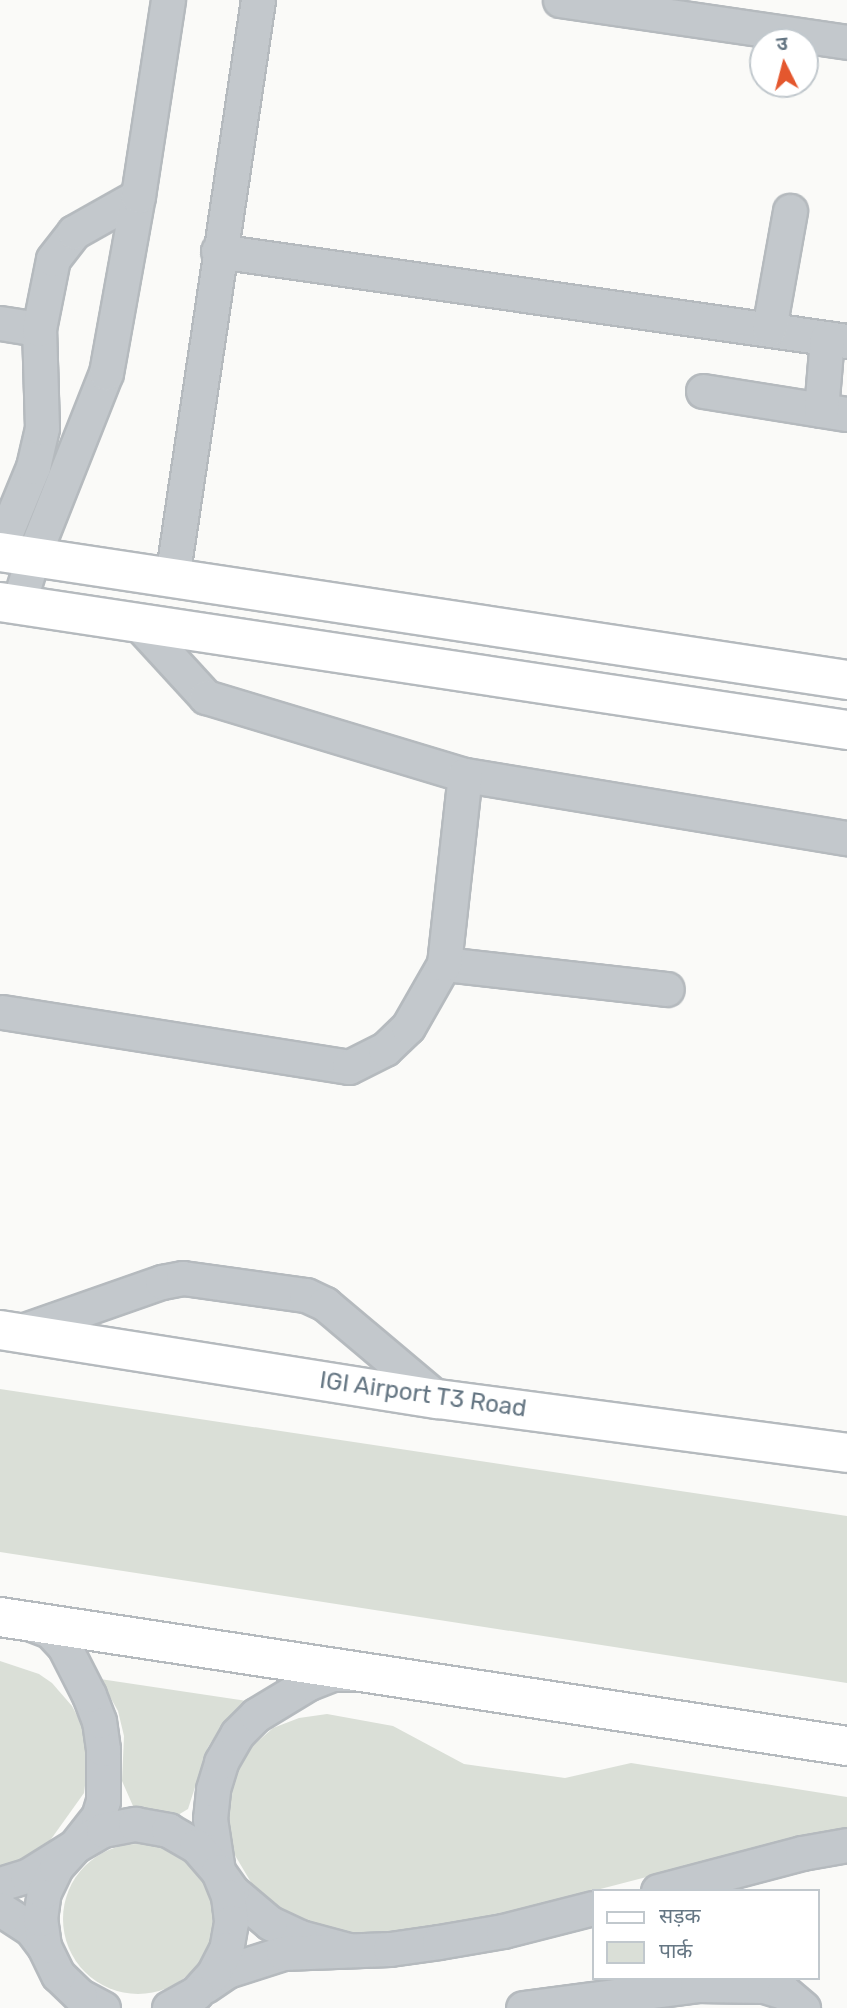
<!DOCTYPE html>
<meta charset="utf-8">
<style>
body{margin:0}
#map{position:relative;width:847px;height:2008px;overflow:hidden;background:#fafaf8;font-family:Rubik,"Noto Sans Devanagari",sans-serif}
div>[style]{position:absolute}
.green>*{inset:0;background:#dadfd7}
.round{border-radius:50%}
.roads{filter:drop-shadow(2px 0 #b5babe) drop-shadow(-2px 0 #b5babe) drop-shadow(0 2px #b5babe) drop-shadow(0 -2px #b5babe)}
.minor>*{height:33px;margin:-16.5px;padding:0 16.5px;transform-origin:16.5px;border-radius:16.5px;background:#c3c8cc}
.major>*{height:38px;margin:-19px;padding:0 19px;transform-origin:19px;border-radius:19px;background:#fff}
span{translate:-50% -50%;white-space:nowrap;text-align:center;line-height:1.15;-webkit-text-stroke:7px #fff;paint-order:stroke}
.street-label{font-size:24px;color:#657683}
.legend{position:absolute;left:592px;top:1889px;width:228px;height:91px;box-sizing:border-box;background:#fff;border:2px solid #c1c8cd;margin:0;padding:9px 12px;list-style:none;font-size:21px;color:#657683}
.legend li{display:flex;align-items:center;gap:14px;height:35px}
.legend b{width:35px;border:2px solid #c1c8cd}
.north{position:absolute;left:749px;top:28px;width:70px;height:70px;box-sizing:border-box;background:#fff;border:2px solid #c1c8cd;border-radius:50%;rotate:354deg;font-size:19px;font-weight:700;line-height:28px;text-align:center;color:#657683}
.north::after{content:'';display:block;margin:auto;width:24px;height:32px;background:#e4572e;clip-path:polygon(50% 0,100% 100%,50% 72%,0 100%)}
</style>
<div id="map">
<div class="green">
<div style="clip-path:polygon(0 1389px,847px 1516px,847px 1683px,0 1552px)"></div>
<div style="clip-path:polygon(0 1661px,39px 1674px,52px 1683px,72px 1706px,85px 1731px,88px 1763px,84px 1793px,49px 1842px,18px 1864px,0 1869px)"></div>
<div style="clip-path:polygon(100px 1679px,247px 1701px,224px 1722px,208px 1747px,188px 1809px,178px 1815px,161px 1815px,133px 1806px,122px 1781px,124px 1736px,118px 1711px)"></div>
<div style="clip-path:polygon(327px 1714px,393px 1726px,464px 1764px,565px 1778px,631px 1763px,847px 1797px,847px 1830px,801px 1837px,466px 1924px,365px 1936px,330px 1931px,298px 1922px,270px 1905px,252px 1884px,233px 1852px,227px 1810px,234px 1780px,249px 1749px,273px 1728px,299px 1718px)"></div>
<div class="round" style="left:63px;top:1844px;width:150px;height:150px"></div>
</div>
<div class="roads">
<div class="minor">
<div style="left:560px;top:0;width:290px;rotate:8.3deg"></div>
<div style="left:218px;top:251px;width:635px;rotate:8.14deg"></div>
<div style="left:0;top:323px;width:39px;rotate:9deg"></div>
<div style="left:769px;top:329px;width:120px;rotate:-79.9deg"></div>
<div style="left:703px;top:391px;width:146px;rotate:9.1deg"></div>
<div style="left:821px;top:410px;width:72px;rotate:-85.2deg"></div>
<div style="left:0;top:547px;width:87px;rotate:-67.6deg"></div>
<div style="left:33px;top:467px;width:40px;rotate:-77deg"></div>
<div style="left:42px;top:428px;width:99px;rotate:-91.7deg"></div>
<div style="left:39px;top:329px;width:71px;rotate:-78.7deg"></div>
<div style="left:53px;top:259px;width:34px;rotate:-52deg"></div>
<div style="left:74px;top:232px;width:73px;rotate:-29.4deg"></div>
<div style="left:172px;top:578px;width:584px;rotate:-81.54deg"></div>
<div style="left:18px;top:605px;width:50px;rotate:-72.6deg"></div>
<div style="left:33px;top:557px;width:198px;rotate:-68.4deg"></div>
<div style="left:106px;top:373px;width:180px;rotate:-79.8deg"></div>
<div style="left:138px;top:196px;width:198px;rotate:-81.3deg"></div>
<div style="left:139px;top:624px;width:99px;rotate:47.5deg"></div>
<div style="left:206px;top:697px;width:270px;rotate:16.8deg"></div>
<div style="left:465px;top:775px;width:387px;rotate:9.4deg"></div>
<div style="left:444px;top:964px;width:224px;rotate:6.4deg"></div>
<div style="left:2px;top:1012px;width:351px;rotate:9deg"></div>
<div style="left:349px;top:1067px;width:40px;rotate:-26.6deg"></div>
<div style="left:385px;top:1049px;width:32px;rotate:-44deg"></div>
<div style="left:408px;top:1027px;width:73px;rotate:-60.3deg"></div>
<div style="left:444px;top:964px;width:190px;rotate:-83.7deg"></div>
<div style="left:16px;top:1333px;width:155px;rotate:-19.3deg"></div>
<div style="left:162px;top:1282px;width:21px;rotate:-11deg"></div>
<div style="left:183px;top:1278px;width:124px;rotate:7.9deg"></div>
<div style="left:306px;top:1295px;width:21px;rotate:25deg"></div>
<div style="left:325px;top:1304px;width:148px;rotate:40.1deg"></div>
<div style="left:0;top:1884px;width:28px;rotate:-17deg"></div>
<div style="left:27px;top:1876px;width:57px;rotate:-32deg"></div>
<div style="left:75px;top:1846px;width:37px;rotate:-52deg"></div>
<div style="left:98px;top:1817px;width:17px;rotate:-73deg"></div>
<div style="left:103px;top:1801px;width:52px;rotate:-90deg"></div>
<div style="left:103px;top:1749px;width:28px;rotate:-98deg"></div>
<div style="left:99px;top:1721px;width:28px;rotate:-111deg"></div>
<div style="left:89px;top:1695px;width:55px;rotate:-117deg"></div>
<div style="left:64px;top:1646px;width:21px;rotate:-133deg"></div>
<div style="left:50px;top:1631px;width:25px;rotate:-159deg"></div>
<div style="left:658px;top:1891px;width:149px;rotate:-14.8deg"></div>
<div style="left:802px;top:1853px;width:46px;rotate:-10.1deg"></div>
<div style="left:0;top:1909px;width:37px;rotate:33deg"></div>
<div style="left:31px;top:1929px;width:21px;rotate:53deg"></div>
<div style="left:348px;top:1950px;width:50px;rotate:-164.8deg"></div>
<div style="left:300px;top:1937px;width:33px;rotate:-155deg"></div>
<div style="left:270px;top:1923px;width:50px;rotate:-139.9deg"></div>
<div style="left:232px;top:1891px;width:24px;rotate:-125deg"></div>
<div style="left:218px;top:1871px;width:53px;rotate:-98.7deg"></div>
<div style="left:210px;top:1819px;width:30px;rotate:-84deg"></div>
<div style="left:213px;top:1789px;width:28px;rotate:-73deg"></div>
<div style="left:221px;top:1762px;width:32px;rotate:-60deg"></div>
<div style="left:237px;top:1734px;width:27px;rotate:-45deg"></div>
<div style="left:256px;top:1715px;width:62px;rotate:-31.1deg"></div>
<div style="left:309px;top:1683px;width:26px;rotate:-21deg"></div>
<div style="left:333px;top:1674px;width:17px"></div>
<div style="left:205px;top:1986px;width:27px;rotate:-34deg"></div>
<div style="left:227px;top:1971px;width:59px;rotate:-17.8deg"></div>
<div style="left:283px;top:1953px;width:107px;rotate:-2.1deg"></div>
<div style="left:390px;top:1949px;width:49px;rotate:-8.1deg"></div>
<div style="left:439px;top:1942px;width:65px;rotate:-9.8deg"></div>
<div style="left:503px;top:1931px;width:93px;rotate:-14.3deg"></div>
<div style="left:103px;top:2008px;width:26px;rotate:-152deg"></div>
<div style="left:80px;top:1996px;width:30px;rotate:-136deg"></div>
<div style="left:58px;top:1975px;width:32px;rotate:-116deg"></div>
<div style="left:44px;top:1946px;width:27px;rotate:-98deg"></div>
<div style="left:40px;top:1919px;width:27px;rotate:-82deg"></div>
<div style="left:44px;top:1892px;width:28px;rotate:-64deg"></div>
<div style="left:56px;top:1867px;width:28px;rotate:-48deg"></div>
<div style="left:75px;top:1846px;width:32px;rotate:-30deg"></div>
<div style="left:103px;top:1830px;width:33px;rotate:-11deg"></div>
<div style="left:135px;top:1824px;width:34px;rotate:10deg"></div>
<div style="left:168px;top:1830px;width:32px;rotate:30deg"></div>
<div style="left:196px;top:1846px;width:33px;rotate:49deg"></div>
<div style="left:218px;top:1871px;width:27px;rotate:68deg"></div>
<div style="left:228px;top:1896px;width:26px;rotate:83deg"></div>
<div style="left:231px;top:1922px;width:27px;rotate:100deg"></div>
<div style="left:226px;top:1949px;width:27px;rotate:117deg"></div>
<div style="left:214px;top:1973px;width:27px;rotate:132deg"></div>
<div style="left:196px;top:1993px;width:31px;rotate:151deg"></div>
<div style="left:523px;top:2008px;width:176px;rotate:-7.5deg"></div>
<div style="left:697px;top:1985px;width:67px;rotate:0.9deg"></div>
<div style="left:764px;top:1986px;width:21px;rotate:17deg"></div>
<div style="left:784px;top:1992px;width:25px;rotate:40deg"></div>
</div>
<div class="major">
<div style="left:0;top:552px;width:857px;rotate:8.59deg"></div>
<div style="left:0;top:602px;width:857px;rotate:8.59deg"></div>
<div style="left:0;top:1330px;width:443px;rotate:9deg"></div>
<div style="left:438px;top:1399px;width:413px;rotate:7.5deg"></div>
<div style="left:0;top:1617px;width:857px;rotate:8.66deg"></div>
</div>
</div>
<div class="street-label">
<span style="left:423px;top:1395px;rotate:8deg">IGI Airport T3 Road</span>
</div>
<ul class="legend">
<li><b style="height:9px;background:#fff"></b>सड़क</li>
<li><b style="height:19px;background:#dadfd7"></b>पार्क</li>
</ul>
<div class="north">उ</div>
</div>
